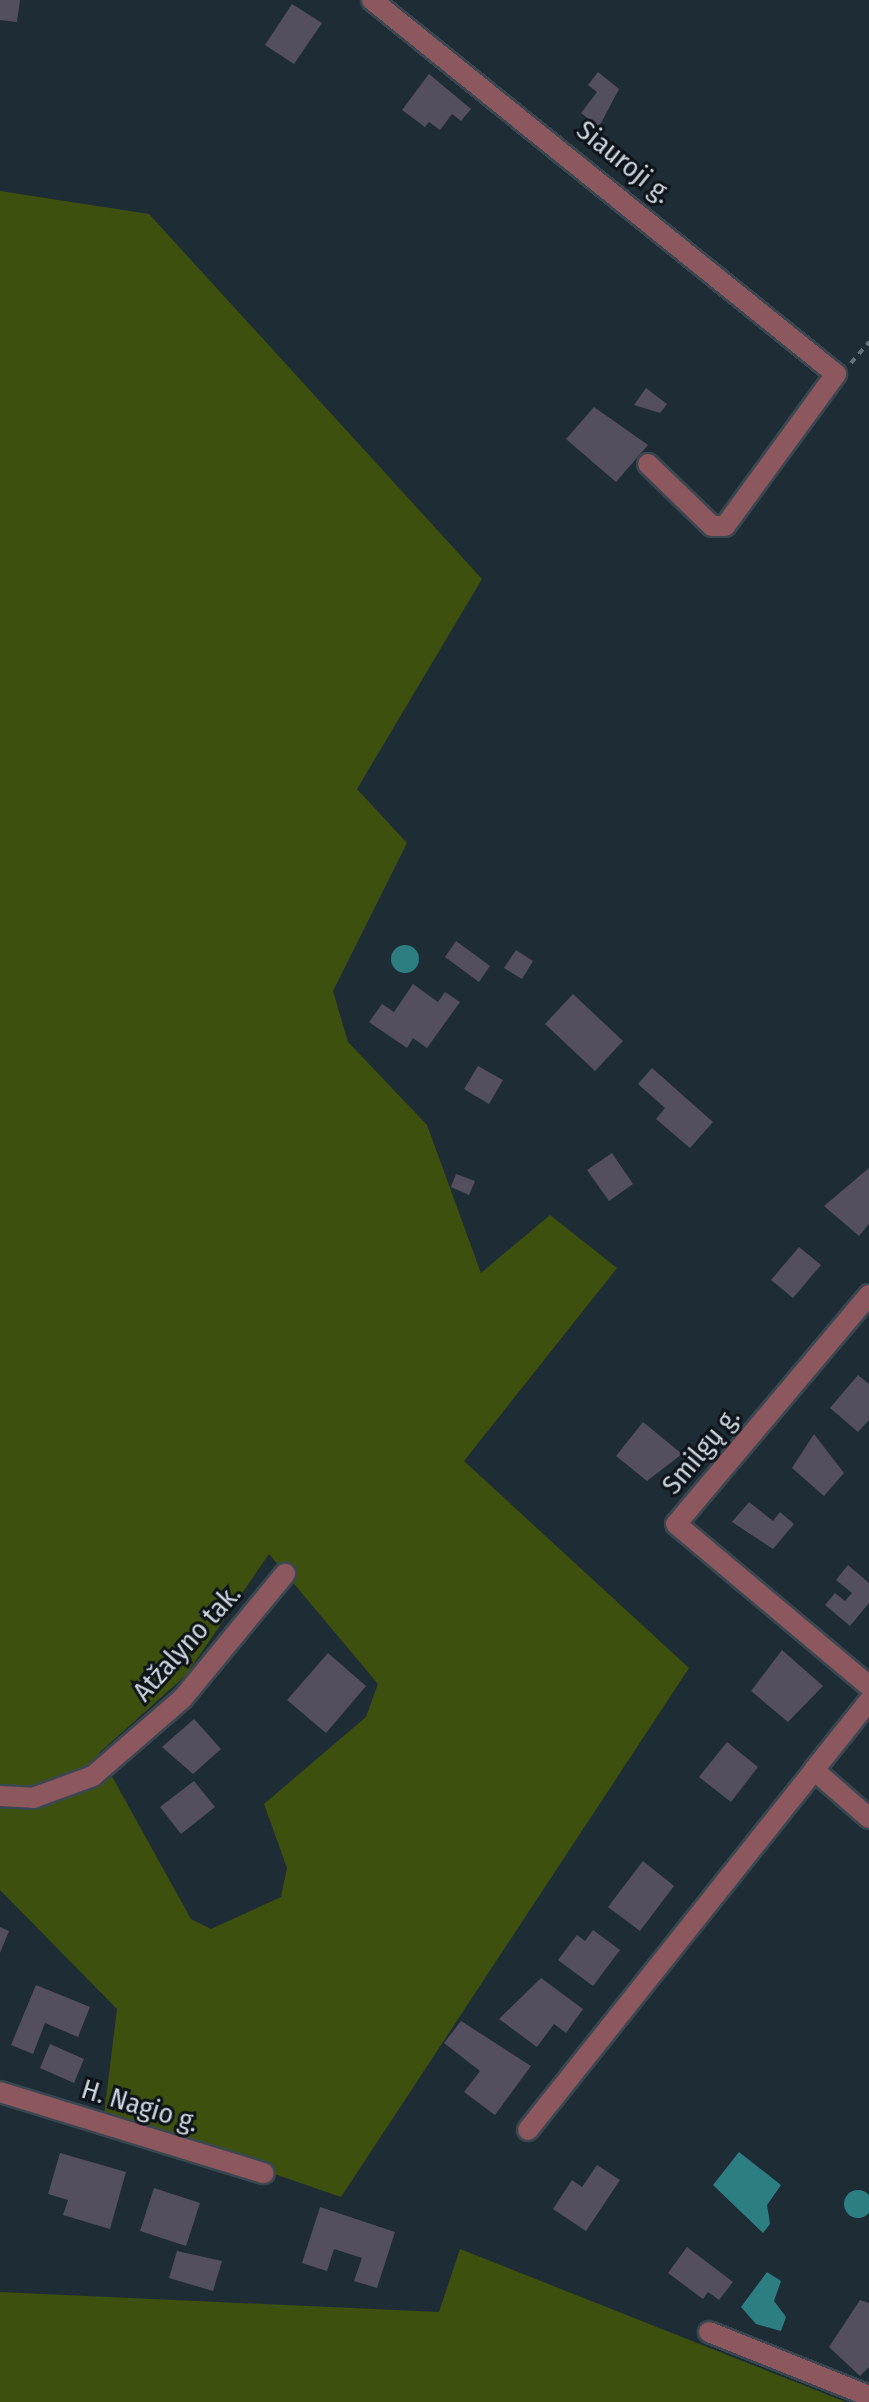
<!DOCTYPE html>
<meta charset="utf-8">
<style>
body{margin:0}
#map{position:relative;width:869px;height:2402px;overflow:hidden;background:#1e2c36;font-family:"Fira Sans Condensed",sans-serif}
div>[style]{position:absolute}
.green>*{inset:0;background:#3d500d}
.water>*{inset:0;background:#2c7e81}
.round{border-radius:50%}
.building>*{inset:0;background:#534f5f}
.path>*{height:4px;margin-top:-2px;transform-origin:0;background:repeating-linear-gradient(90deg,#66727b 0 6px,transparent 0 12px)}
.roads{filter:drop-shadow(2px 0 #3a4751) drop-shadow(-2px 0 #3a4751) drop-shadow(0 2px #3a4751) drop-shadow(0 -2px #3a4751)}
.minor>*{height:20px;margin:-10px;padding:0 10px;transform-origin:10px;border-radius:10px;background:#8c575d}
span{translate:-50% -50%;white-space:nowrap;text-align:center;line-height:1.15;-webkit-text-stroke:6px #0d1318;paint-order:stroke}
.street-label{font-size:28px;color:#ccd5dc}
</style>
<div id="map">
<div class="green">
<div style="clip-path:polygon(evenodd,0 191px,149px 214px,482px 579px,357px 789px,407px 843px,333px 991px,348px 1042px,427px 1125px,481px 1273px,550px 1215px,617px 1268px,464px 1461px,689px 1668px,341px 2197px,104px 2115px,117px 2009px,0 1890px,0 191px,269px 1554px,378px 1684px,366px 1717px,264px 1804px,287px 1868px,281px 1897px,211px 1929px,191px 1919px,99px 1753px,186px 1675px,269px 1554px)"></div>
<div style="clip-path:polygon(460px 2249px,846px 2402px,0 2402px,0 2292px,439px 2312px)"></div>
</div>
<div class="water">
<div class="round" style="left:391px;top:945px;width:28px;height:28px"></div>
<div style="clip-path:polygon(739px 2152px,781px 2185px,767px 2205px,770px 2224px,763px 2233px,713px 2185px)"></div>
<div class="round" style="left:844px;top:2190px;width:28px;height:28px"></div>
<div style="clip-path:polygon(767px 2272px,781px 2281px,774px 2301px,786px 2317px,781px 2331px,756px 2324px,741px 2307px)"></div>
</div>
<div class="building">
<div style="clip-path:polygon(0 0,20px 0,17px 22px,0 20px)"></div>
<div style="clip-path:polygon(292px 4px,322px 23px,294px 64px,265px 45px)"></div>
<div style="clip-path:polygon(598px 72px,619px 89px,599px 127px,581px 113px,597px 92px,588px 85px)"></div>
<div style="clip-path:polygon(429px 74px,471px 109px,461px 121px,452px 114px,440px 130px,429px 122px,425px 127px,402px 110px)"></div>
<div style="clip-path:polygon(646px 388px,667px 404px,660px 413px,634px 405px)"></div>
<div style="clip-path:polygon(594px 407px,648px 445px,616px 482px,566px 439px)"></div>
<div style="clip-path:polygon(456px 941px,490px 966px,479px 982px,445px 957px)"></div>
<div style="clip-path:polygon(516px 950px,533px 961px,522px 979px,504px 968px)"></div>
<div style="clip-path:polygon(413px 984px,438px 1002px,445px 992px,460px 1002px,427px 1048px,413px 1038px,407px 1048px,369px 1022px,382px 1004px,394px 1012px)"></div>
<div style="clip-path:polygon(573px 994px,623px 1041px,595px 1071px,545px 1024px)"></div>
<div style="clip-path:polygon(478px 1066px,503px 1080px,489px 1104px,464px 1089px)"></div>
<div style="clip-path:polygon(652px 1068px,713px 1122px,690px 1148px,656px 1119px,665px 1108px,638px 1084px)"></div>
<div style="clip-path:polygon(612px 1153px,633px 1184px,609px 1201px,587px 1170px)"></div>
<div style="clip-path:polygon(869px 1168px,869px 1224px,859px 1236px,824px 1206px)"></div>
<div style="clip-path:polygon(456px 1174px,475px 1181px,469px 1195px,451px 1187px)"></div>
<div style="clip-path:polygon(799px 1247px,821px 1265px,793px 1298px,771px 1280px)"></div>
<div style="clip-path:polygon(858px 1375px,869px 1384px,869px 1420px,858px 1432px,830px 1408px)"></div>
<div style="clip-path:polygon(643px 1422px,682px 1454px,647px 1481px,616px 1456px)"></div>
<div style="clip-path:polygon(814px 1434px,844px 1473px,824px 1496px,792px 1468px)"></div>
<div style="clip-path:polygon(749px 1502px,773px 1521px,780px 1512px,794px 1524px,773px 1549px,732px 1522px)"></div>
<div style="clip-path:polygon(848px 1565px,869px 1583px,869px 1603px,850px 1626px,825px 1605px,835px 1593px,845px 1601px,852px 1593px,836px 1580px)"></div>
<div style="clip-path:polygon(782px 1650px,823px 1686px,788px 1722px,751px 1691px)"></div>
<div style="clip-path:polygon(328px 1653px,366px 1686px,326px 1733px,287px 1700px)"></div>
<div style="clip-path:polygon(194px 1719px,221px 1749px,193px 1774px,162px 1747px)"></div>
<div style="clip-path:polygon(727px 1742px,758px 1767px,731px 1802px,699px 1777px)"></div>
<div style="clip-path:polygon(194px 1781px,215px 1807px,181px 1834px,160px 1807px)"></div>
<div style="clip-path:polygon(643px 1861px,674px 1886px,640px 1931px,608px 1907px)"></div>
<div style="clip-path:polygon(0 1927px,9px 1931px,0 1953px)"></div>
<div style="clip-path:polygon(593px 1930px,620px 1950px,593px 1986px,558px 1960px,577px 1935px,585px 1941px)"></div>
<div style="clip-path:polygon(541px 1978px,583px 2009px,566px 2033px,554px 2024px,537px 2047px,499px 2019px)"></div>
<div style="clip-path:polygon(36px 1985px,90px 2007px,78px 2037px,45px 2023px,33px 2054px,11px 2045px)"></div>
<div style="clip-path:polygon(461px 2021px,531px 2066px,495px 2115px,464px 2092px,480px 2071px,444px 2043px)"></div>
<div style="clip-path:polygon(50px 2044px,84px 2059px,74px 2083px,40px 2068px)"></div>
<div style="clip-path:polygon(60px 2153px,126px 2172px,110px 2229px,63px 2215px,68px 2200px,48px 2194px)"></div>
<div style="clip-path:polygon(597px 2165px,620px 2180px,586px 2231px,553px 2209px,572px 2180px,582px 2187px)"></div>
<div style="clip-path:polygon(154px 2188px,200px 2203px,186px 2246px,140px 2231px)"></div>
<div style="clip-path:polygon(320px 2207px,395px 2232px,377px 2288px,354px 2281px,362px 2258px,334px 2249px,327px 2271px,302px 2263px)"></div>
<div style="clip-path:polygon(687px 2247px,733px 2282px,719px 2300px,708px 2292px,703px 2299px,668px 2273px)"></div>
<div style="clip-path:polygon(177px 2251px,222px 2261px,213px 2291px,169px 2278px)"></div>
<div style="clip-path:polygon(860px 2300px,869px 2303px,869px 2367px,860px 2376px,829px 2347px)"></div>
</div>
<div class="path">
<div style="left:851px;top:363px;width:28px;rotate:-49deg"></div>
</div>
<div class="roads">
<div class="minor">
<div style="left:372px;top:0;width:596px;rotate:38.87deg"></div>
<div style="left:836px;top:374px;width:188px;rotate:126.1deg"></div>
<div style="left:725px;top:526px;width:13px;rotate:180deg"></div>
<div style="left:712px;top:526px;width:89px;rotate:-135.9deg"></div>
<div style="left:869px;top:1295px;width:299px;rotate:130.1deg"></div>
<div style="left:676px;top:1524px;width:252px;rotate:40deg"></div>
<div style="left:869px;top:1701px;width:88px;rotate:128.6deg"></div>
<div style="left:814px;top:1770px;width:73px;rotate:41.1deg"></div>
<div style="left:0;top:1796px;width:33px;rotate:3deg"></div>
<div style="left:33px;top:1798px;width:64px;rotate:-20.1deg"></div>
<div style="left:93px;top:1776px;width:119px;rotate:-40.9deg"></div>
<div style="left:183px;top:1698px;width:161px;rotate:-50.6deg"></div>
<div style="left:0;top:2092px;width:276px;rotate:17.1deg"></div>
<div style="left:528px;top:2130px;width:460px;rotate:-51.5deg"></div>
<div style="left:709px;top:2332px;width:172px;rotate:21.8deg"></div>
</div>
</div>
<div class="street-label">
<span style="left:624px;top:162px;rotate:39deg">Siauroji g.</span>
<span style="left:701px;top:1451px;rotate:-50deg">Smilgų g.</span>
<span style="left:187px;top:1643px;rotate:-48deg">Atžalyno tak.</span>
<span style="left:140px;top:2106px;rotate:17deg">H. Nagio g.</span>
</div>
</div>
